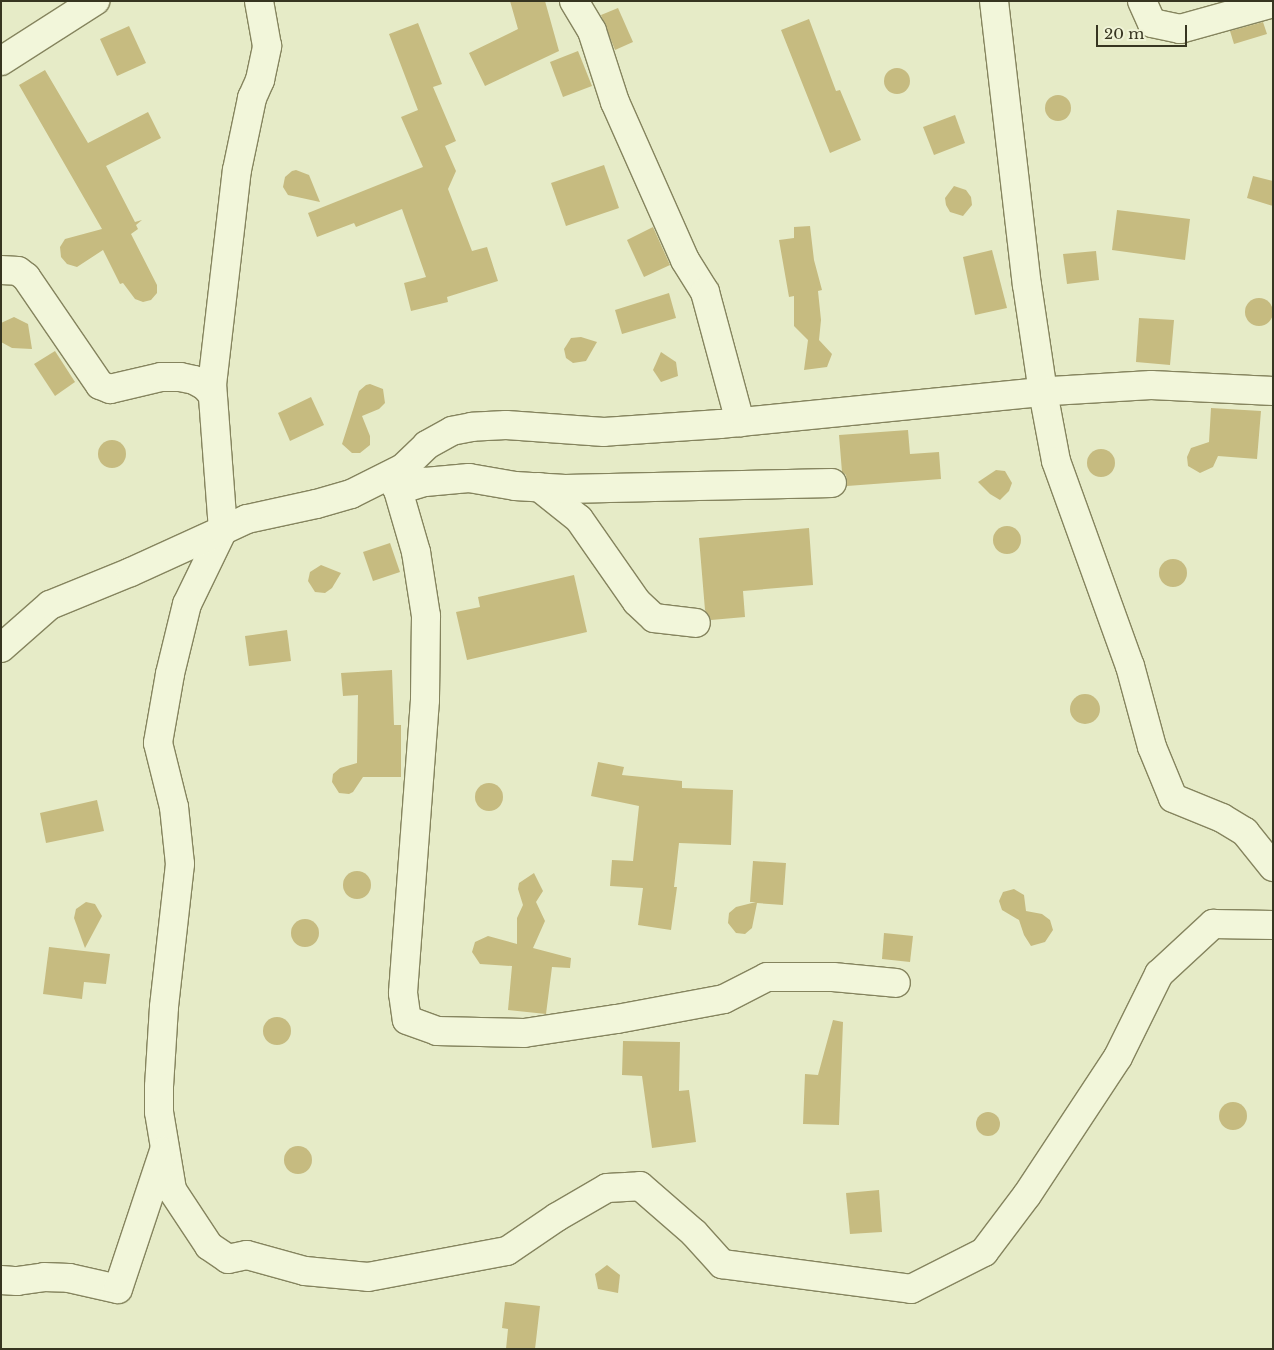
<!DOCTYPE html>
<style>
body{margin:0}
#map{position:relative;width:1274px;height:1350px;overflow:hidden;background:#e6ebc7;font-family:"Libre Baskerville",serif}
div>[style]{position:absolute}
.building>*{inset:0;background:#c6bb80}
.round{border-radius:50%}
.roads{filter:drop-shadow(1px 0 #85845e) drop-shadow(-1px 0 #85845e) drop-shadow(0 1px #85845e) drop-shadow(0 -1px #85845e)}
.minor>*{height:28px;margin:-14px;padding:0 14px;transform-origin:14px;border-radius:14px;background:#f2f6da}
span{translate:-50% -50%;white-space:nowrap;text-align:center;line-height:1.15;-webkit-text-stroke:5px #eff3d6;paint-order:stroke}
.frame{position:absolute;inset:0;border:2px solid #373521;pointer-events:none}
.scale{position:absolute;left:1096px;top:25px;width:91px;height:22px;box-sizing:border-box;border:2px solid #373521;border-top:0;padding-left:6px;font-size:15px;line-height:18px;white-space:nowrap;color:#373521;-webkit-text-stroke:4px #eff3d6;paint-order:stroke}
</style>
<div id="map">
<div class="building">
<div style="clip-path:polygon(510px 1px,545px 1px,559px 51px,485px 86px,469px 53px,518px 29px)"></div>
<div style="clip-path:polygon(618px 8px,633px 42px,615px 50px,601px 15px)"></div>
<div style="clip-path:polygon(809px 19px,836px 91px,840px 90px,861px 140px,830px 153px,781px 30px)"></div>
<div style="clip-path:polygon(1263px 22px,1267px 34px,1234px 44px,1230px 31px)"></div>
<div style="clip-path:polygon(418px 23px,442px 84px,433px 87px,456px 141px,445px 146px,456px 171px,448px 189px,472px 251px,487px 247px,498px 281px,447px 297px,448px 302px,411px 311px,404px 283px,426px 277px,402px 209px,356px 227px,354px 223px,317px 237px,308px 213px,423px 167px,401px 117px,418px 110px,389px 34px)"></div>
<div style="clip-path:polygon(129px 26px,146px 63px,117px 76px,100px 39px)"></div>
<div style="clip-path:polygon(578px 51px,592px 86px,563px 97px,550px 62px)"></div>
<div class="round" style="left:884px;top:68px;width:26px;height:26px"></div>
<div style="clip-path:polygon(45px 70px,88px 143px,148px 112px,161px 138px,106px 166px,135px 222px,142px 220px,136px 225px,138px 229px,131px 234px,157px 285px,157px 293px,151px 300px,143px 302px,135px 299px,123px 283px,120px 284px,103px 250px,77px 267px,67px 264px,61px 257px,60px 247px,65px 239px,102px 229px,19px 85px)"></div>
<div class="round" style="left:1045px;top:95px;width:26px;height:26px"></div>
<div style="clip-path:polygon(955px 115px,965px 143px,934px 155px,923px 127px)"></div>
<div style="clip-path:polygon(604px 165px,619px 208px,566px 226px,551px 183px)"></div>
<div style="clip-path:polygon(296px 170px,309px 175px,320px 202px,288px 195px,283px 187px,285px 177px,292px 171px)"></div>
<div style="clip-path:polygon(1253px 176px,1273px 181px,1273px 206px,1247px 198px)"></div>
<div style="clip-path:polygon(954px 186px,966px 190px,971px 197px,972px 205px,963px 216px,950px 212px,946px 205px,945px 198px)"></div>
<div style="clip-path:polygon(1117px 210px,1190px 219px,1185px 260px,1112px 250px)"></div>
<div style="clip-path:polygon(810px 226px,814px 260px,822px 290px,818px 291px,821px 320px,819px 340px,832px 354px,827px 367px,804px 370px,808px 340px,794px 326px,794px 296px,789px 297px,779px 240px,794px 238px,794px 227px)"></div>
<div style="clip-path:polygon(653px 227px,670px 265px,644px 277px,627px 240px)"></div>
<div style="clip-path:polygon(992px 250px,1007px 308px,975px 315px,963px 257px)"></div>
<div style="clip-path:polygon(1096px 251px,1099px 280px,1067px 284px,1063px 254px)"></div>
<div style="clip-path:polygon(669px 293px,676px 318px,622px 334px,615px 310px)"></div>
<div class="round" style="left:1245px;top:298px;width:28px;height:28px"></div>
<div style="clip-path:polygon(14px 317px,28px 324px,32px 349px,12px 348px,1px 342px,1px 323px)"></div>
<div style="clip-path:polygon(1139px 318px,1174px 320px,1170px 365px,1136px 362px)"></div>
<div style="clip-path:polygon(581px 337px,597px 342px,586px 361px,573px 363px,566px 358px,564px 349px,571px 338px)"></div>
<div style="clip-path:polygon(55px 351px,75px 382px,55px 396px,34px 364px)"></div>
<div style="clip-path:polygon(661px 352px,676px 362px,678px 376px,661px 382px,653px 370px)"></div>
<div style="clip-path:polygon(370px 384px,383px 389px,385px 403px,379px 409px,362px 416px,370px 436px,370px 445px,360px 453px,352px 453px,342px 444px,359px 391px,366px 385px)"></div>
<div style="clip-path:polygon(311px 397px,324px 425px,290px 441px,278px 413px)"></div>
<div style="clip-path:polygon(1211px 408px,1261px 411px,1257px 459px,1218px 456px,1213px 467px,1200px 473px,1188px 466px,1187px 457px,1191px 448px,1209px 442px)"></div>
<div style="clip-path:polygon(908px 430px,910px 454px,939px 452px,941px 479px,847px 486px,846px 475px,842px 472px,839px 435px)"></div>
<div class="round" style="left:98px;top:440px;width:28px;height:28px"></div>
<div class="round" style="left:1087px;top:449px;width:28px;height:28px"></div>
<div style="clip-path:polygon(996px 470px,1005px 471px,1012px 483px,1009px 491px,1000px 500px,990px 494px,978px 482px)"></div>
<div class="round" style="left:993px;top:526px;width:28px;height:28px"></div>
<div style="clip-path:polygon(809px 528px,813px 585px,743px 591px,745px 617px,711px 620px,705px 610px,699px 538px)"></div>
<div style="clip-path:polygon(390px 543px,400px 572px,373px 581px,363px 552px)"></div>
<div class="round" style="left:1159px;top:559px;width:28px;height:28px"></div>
<div style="clip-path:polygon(321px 565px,341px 573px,332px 588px,325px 593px,315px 592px,308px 581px,310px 572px)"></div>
<div style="clip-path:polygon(574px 575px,587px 632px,467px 660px,456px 612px,480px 607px,478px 597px)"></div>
<div style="clip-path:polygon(287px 630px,291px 661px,249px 666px,245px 636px)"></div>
<div style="clip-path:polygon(392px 670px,394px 725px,401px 725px,401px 777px,363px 777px,353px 792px,349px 794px,339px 793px,332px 782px,333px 774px,340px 768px,357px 763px,358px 695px,343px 696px,341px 673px)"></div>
<div class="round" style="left:1070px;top:694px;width:30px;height:30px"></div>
<div style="clip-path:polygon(598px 762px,624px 767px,622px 775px,682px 781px,682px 788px,733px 790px,731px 845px,679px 843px,674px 887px,677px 887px,671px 930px,638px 925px,643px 888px,610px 886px,612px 860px,633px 861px,639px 806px,591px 796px)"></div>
<div class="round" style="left:475px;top:783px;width:28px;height:28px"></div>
<div style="clip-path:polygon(97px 800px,104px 831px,46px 843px,40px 813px)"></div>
<div style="clip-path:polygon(753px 861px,786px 863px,783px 905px,757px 903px,752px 928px,745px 934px,736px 933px,728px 923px,729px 913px,736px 907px,756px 902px,750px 902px)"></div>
<div class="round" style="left:343px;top:871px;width:28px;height:28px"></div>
<div style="clip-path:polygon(534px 873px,543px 891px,536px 902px,545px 921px,533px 948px,571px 958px,570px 968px,552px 967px,546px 1014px,508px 1010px,512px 966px,480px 964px,472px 952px,475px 942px,488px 936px,517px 944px,517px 918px,523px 905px,518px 889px,519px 883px)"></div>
<div style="clip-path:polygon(1014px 889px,1024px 895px,1026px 911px,1042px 914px,1050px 920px,1053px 930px,1045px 942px,1031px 946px,1024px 935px,1019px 920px,1002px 910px,999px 901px,1003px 892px)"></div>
<div style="clip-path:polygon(86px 902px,95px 904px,102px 916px,85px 948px,74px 918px,76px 909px)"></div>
<div class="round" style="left:291px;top:919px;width:28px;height:28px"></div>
<div style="clip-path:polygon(884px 933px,913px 936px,910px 962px,882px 959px)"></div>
<div style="clip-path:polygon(49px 947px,110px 954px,106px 984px,84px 982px,82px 999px,43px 994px)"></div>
<div class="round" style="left:263px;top:1017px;width:28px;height:28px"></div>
<div style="clip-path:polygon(833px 1020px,843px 1022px,839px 1125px,803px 1124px,805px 1074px,818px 1075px)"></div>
<div style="clip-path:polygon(623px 1041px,680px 1042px,679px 1091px,689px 1090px,696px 1142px,652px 1148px,642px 1076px,622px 1075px)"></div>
<div class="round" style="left:1219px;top:1102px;width:28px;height:28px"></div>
<div class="round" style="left:976px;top:1112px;width:24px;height:24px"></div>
<div class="round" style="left:284px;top:1146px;width:28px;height:28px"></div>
<div style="clip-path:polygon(879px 1190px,882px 1232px,850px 1234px,846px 1193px)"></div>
<div style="clip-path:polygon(607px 1265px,620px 1275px,618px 1293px,598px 1289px,595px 1274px)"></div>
<div style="clip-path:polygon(505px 1302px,540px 1306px,535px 1349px,506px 1349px,508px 1329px,502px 1328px)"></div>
</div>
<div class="roads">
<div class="minor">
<div style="left:574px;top:1px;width:35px;rotate:59deg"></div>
<div style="left:592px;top:31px;width:75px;rotate:72.1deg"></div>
<div style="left:615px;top:102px;width:173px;rotate:66.1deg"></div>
<div style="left:685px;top:260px;width:38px;rotate:58deg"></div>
<div style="left:705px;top:292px;width:135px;rotate:74.9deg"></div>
<div style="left:994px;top:1px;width:286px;rotate:83.4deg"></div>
<div style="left:1027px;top:285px;width:108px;rotate:81.5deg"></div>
<div style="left:1043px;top:392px;width:70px;rotate:79.3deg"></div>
<div style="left:1056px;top:461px;width:218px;rotate:70.2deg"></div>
<div style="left:1130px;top:666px;width:84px;rotate:74.8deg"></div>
<div style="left:1152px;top:747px;width:55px;rotate:67.6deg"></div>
<div style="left:1173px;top:798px;width:53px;rotate:22.2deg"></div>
<div style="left:1222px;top:818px;width:27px;rotate:31deg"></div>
<div style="left:1245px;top:832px;width:45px;rotate:51.3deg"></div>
<div style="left:1142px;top:1px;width:24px;rotate:66deg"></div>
<div style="left:1152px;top:23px;width:29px;rotate:12deg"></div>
<div style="left:1180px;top:29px;width:97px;rotate:-15.6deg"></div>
<div style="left:1px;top:61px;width:112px;rotate:-32.6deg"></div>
<div style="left:1px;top:270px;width:17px;rotate:3deg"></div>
<div style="left:18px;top:271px;width:10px;rotate:37deg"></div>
<div style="left:26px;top:277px;width:131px;rotate:55.6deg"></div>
<div style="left:100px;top:385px;width:11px;rotate:22deg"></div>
<div style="left:110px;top:389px;width:52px;rotate:-13.2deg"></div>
<div style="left:161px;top:377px;width:19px"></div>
<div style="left:180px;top:377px;width:14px;rotate:12deg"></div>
<div style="left:194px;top:380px;width:13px;rotate:29deg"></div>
<div style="left:205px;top:386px;width:11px;rotate:49deg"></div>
<div style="left:1273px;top:391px;width:122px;rotate:-177.2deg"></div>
<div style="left:1151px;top:385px;width:100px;rotate:176.6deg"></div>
<div style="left:1051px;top:391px;width:333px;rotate:174.3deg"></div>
<div style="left:720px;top:424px;width:116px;rotate:176.1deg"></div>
<div style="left:604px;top:432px;width:98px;rotate:-175.9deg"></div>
<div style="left:506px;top:425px;width:34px;rotate:177deg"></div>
<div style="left:472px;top:427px;width:20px;rotate:169deg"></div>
<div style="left:452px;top:431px;width:29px;rotate:151deg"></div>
<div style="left:427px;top:445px;width:33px;rotate:136deg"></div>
<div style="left:403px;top:468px;width:58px;rotate:153.4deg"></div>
<div style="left:351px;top:494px;width:36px;rotate:164deg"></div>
<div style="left:316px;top:504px;width:71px;rotate:167.7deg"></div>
<div style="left:247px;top:519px;width:26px;rotate:155deg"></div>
<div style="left:223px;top:530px;width:82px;rotate:115.9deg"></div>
<div style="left:187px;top:604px;width:72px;rotate:103.7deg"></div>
<div style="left:170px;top:674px;width:70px;rotate:99.9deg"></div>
<div style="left:158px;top:743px;width:66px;rotate:76deg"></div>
<div style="left:174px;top:807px;width:57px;rotate:84deg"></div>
<div style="left:180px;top:864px;width:144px;rotate:96.4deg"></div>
<div style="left:164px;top:1007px;width:80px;rotate:93.6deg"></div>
<div style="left:159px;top:1087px;width:25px;rotate:90deg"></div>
<div style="left:159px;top:1112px;width:79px;rotate:80.5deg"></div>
<div style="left:172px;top:1190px;width:67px;rotate:56.5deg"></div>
<div style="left:209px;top:1246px;width:23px;rotate:34deg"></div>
<div style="left:228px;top:1259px;width:19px;rotate:-12deg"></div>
<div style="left:247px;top:1255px;width:60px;rotate:15.4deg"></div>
<div style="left:305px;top:1271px;width:63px;rotate:5.4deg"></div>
<div style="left:368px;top:1277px;width:141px;rotate:-10.6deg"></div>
<div style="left:507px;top:1251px;width:60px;rotate:-34.2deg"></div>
<div style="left:557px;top:1217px;width:58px;rotate:-30.1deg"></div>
<div style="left:607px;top:1188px;width:33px;rotate:-3deg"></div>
<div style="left:640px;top:1186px;width:72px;rotate:41deg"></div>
<div style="left:694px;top:1233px;width:42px;rotate:47.9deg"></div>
<div style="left:722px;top:1264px;width:191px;rotate:7.5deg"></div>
<div style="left:911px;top:1289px;width:82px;rotate:-26.9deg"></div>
<div style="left:984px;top:1252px;width:71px;rotate:-53deg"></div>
<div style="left:1027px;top:1195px;width:165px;rotate:-56.6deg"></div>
<div style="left:1118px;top:1057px;width:93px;rotate:-63.7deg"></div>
<div style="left:1159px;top:974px;width:74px;rotate:-42.8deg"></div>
<div style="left:1213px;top:924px;width:60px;rotate:1deg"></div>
<div style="left:389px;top:476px;width:17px;rotate:57deg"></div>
<div style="left:398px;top:490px;width:65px;rotate:73.8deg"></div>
<div style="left:416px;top:552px;width:65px;rotate:81.1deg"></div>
<div style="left:426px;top:616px;width:84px;rotate:90.7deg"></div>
<div style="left:425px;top:700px;width:294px;rotate:94.3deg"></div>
<div style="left:403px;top:993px;width:27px;rotate:82deg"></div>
<div style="left:407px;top:1020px;width:32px;rotate:20deg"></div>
<div style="left:437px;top:1031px;width:87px;rotate:1.3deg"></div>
<div style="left:524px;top:1033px;width:94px;rotate:-8.6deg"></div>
<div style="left:617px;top:1019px;width:109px;rotate:-10.6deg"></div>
<div style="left:724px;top:999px;width:48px;rotate:-27.1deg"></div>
<div style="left:767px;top:977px;width:66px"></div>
<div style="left:833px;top:977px;width:63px;rotate:5.4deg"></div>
<div style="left:539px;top:487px;width:51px;rotate:38.7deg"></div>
<div style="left:579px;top:519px;width:101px;rotate:55.1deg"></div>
<div style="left:637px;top:602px;width:23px;rotate:43deg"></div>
<div style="left:654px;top:618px;width:42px;rotate:6.8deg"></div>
<div style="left:398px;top:490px;width:28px;rotate:-17deg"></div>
<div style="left:425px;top:482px;width:44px;rotate:-5.2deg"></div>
<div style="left:469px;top:478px;width:47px;rotate:9.9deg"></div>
<div style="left:515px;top:486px;width:50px;rotate:3.4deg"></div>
<div style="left:565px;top:489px;width:267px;rotate:-1.3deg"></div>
<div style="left:1px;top:648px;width:65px;rotate:-41.3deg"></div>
<div style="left:50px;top:605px;width:87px;rotate:-22.2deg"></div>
<div style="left:131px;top:572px;width:101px;rotate:-24.5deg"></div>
<div style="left:223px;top:530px;width:145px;rotate:-94.3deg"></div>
<div style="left:212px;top:385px;width:216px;rotate:-83.4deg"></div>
<div style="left:237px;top:170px;width:74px;rotate:-78.2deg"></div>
<div style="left:252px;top:98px;width:20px;rotate:-66deg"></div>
<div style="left:260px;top:80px;width:35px;rotate:-78deg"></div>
<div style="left:267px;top:46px;width:46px;rotate:-100.1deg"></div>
<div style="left:1px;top:1280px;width:16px;rotate:4deg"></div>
<div style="left:17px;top:1281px;width:27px;rotate:-8deg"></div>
<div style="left:44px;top:1277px;width:25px;rotate:2deg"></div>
<div style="left:69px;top:1278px;width:50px;rotate:12.7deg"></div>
<div style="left:118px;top:1289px;width:145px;rotate:-71.6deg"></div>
</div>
</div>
<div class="frame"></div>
<div class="scale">20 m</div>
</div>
